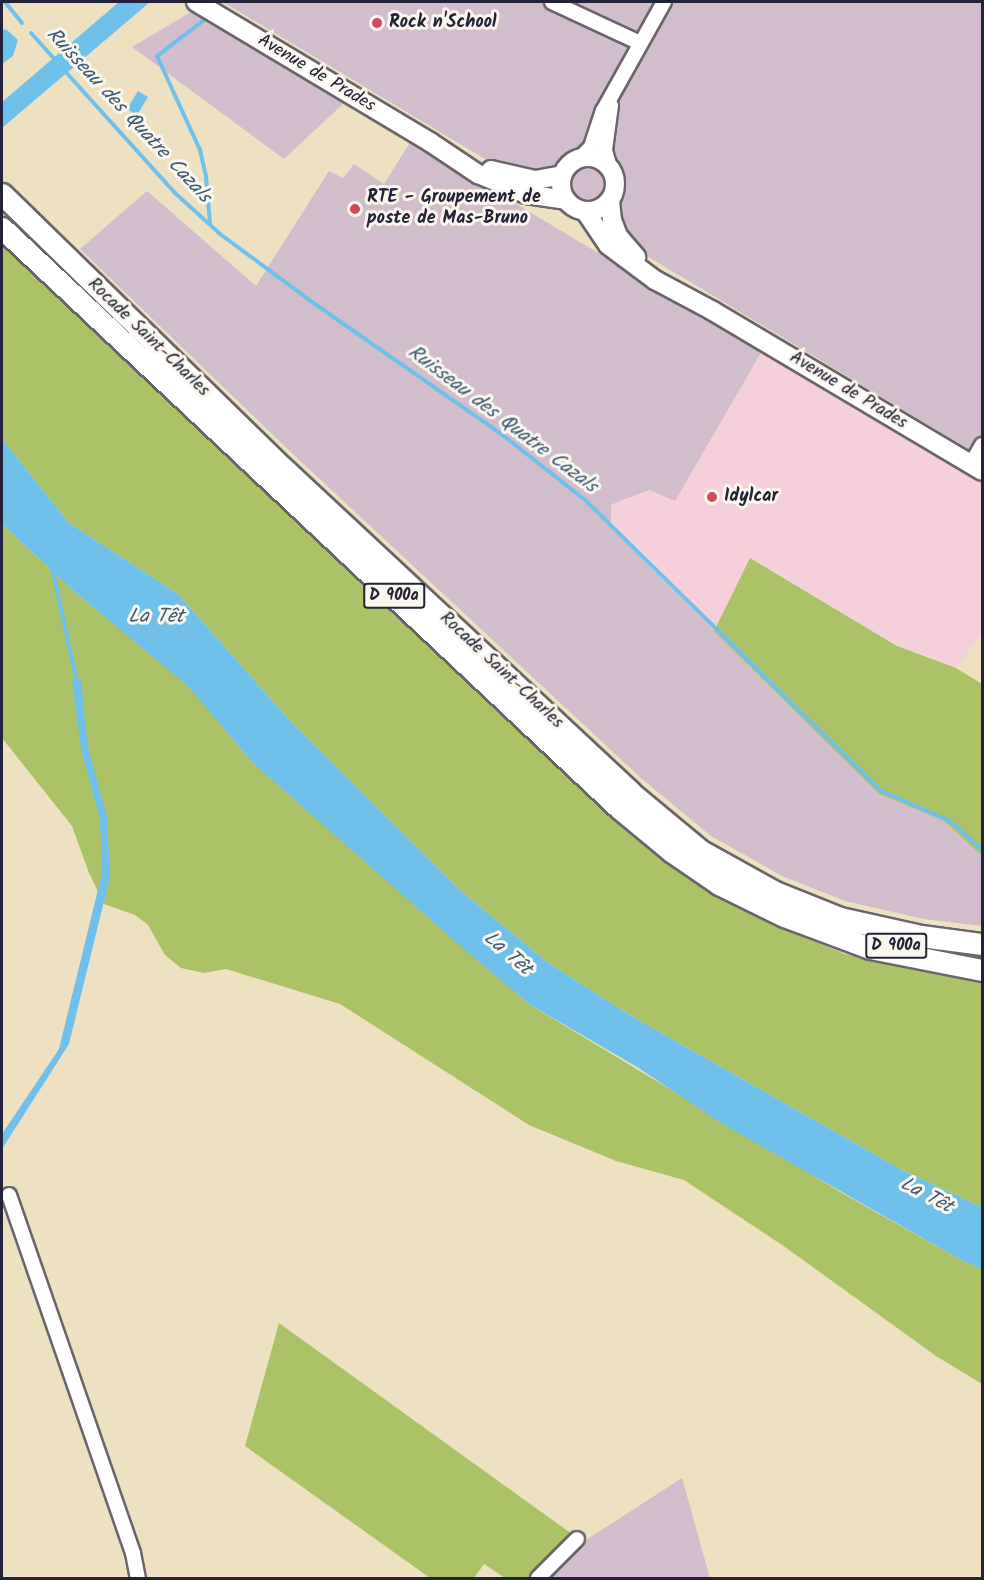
<!DOCTYPE html>
<meta charset="utf-8">
<style>
body{margin:0}
#map{position:relative;width:984px;height:1580px;overflow:hidden;background:#ede1c1;font-family:Kalam,sans-serif}
div>[style]{position:absolute}
.built>*{inset:0;background:#f5cfda}
.industrial>*{inset:0;background:#d1bdcb}
.green>*{inset:0;background:#acc267}
.water>*{inset:0;background:#6fc1eb}
.stream>*{height:4px;margin:-2px;padding:0 2px;transform-origin:2px;border-radius:2px;background:#6fc1eb}
.roads{filter:drop-shadow(2px 0 #69656a) drop-shadow(-2px 0 #69656a) drop-shadow(0 2px #69656a) drop-shadow(0 -2px #69656a)}
.minor>*{height:14px;margin:-7px;padding:0 7px;transform-origin:7px;border-radius:7px;background:#fff}
.major>*{height:18px;margin:-9px;padding:0 9px;transform-origin:9px;border-radius:9px;background:#fff}
.major>.ring{margin:-9px;padding:0;box-sizing:content-box;background:none;border:18px solid #fff;border-radius:50%}
.highway>*{height:21px;margin:-10.5px;padding:0 10.5px;transform-origin:10.5px;border-radius:10.5px;background:#fff}
.dots>*{width:16px;height:16px;translate:-50% -50%;box-sizing:border-box;border:3px solid #fbf7ec;border-radius:50%}
span{translate:-50% -50%;white-space:nowrap;text-align:center;line-height:1.15;-webkit-text-stroke:6px #fbf7ec;paint-order:stroke}
.shield-label span{padding:2px 4px;background:#fbf7ec;border:2px solid;border-radius:4px;-webkit-text-stroke-width:0}
.shield-label{font-size:16px;color:#22223b;font-weight:700}
.poi-label{font-size:18px;color:#22223b;font-weight:700}
.left{translate:0 -50%;text-align:left}
.street-label{font-size:18px;color:#22223b}
.water-label{font-size:20px;color:#3d5a79;font-style:italic}
.frame{position:absolute;inset:0;border:3px solid #22223b;pointer-events:none}
</style>
<div id="map">
<div class="built">
<div style="clip-path:polygon(762px 351px,982px 481px,982px 632px,956px 668px,897px 646px,750px 558px,714px 631px,611px 528px,611px 505px,622px 500px,650px 490px,675px 501px)"></div>
</div>
<div class="industrial">
<div style="clip-path:polygon(223px 2px,982px 2px,982px 457px)"></div>
<div style="clip-path:polygon(191px 12px,306px 79px,345px 102px,284px 159px,132px 47px)"></div>
<div style="clip-path:polygon(411px 141px,762px 351px,675px 501px,650px 490px,622px 500px,611px 505px,611px 528px,879px 794px,944px 821px,982px 856px,982px 926px,924px 919px,845px 901px,782px 876px,711px 836px,642px 779px,294px 455px,80px 249px,147px 191px,256px 286px,329px 171px,343px 178px,354px 164px,384px 184px)"></div>
<div style="clip-path:polygon(682px 1478px,710px 1578px,546px 1578px,583px 1542px)"></div>
</div>
<div class="green">
<div style="clip-path:polygon(2px 242px,655px 853px,713px 893px,769px 923px,845px 954px,909px 969px,982px 978px,982px 1207px,902px 1170px,628px 1014px,547px 962px,461px 891px,292px 723px,178px 594px,69px 523px,2px 439px)"></div>
<div style="clip-path:polygon(2px 524px,76px 593px,189px 686px,253px 763px,529px 1004px,842px 1193px,963px 1261px,982px 1269px,982px 1384px,936px 1356px,785px 1247px,684px 1180px,616px 1161px,529px 1125px,340px 1004px,226px 969px,204px 973px,181px 968px,165px 955px,148px 925px,135px 915px,104px 904px,89px 873px,72px 826px,2px 738px)"></div>
<div style="clip-path:polygon(750px 558px,897px 646px,956px 668px,982px 684px,982px 856px,944px 821px,879px 794px,714px 631px)"></div>
<div style="clip-path:polygon(279px 1323px,583px 1542px,546px 1578px,505px 1578px,484px 1564px,474px 1578px,430px 1578px,245px 1446px)"></div>
</div>
<div class="water">
<div style="clip-path:polygon(119px 2px,150px 2px,2px 128px,2px 102px)"></div>
<div style="clip-path:polygon(2px 29px,7px 30px,18px 40px,13px 56px,2px 64px)"></div>
<div style="clip-path:polygon(138px 91px,148px 97px,137px 115px,127px 109px)"></div>
<div style="clip-path:polygon(2px 439px,69px 523px,178px 594px,292px 723px,461px 891px,547px 962px,628px 1014px,902px 1170px,982px 1207px,982px 1269px,963px 1261px,721px 1123px,637px 1067px,529px 1004px,465px 950px,253px 763px,188px 686px,76px 593px,2px 524px)"></div>
<div style="clip-path:polygon(72px 680px,81px 680px,88px 747px,107px 817px,110px 877px,69px 1044px,2px 1149px,2px 1134px,59px 1049px,102px 873px,100px 819px,81px 749px)"></div>
</div>
<div class="stream">
<div style="left:5px;top:2px;width:27px;rotate:51deg"></div>
<div style="left:203px;top:21px;width:58px;rotate:142.7deg"></div>
<div style="left:157px;top:56px;width:103px;rotate:65.4deg"></div>
<div style="left:200px;top:150px;width:28px;rotate:77deg"></div>
<div style="left:206px;top:177px;width:47px;rotate:85.1deg"></div>
<div style="left:31px;top:33px;width:38px;rotate:48deg"></div>
<div style="left:63px;top:69px;width:167px;rotate:47.9deg"></div>
<div style="left:175px;top:193px;width:61px;rotate:42.3deg"></div>
<div style="left:220px;top:234px;width:118px;rotate:36.4deg"></div>
<div style="left:315px;top:304px;width:226px;rotate:34.9deg"></div>
<div style="left:500px;top:433px;width:108px;rotate:38.2deg"></div>
<div style="left:585px;top:500px;width:415px;rotate:44.5deg"></div>
<div style="left:881px;top:791px;width:75px;rotate:23.5deg"></div>
<div style="left:950px;top:821px;width:43px;rotate:42.2deg"></div>
<div style="left:52px;top:567px;width:119px;rotate:77.8deg"></div>
</div>
<div class="roads">
<div class="minor">
<div style="left:552px;top:2px;width:97px;rotate:25deg"></div>
<div style="left:580px;top:158px;width:16px;rotate:-45deg"></div>
<div style="left:591px;top:147px;width:38px;rotate:-72deg"></div>
<div style="left:603px;top:111px;width:125px;rotate:-60.8deg"></div>
<div style="left:610px;top:168px;width:19px;rotate:-106deg"></div>
<div style="left:605px;top:150px;width:45px;rotate:-82.4deg"></div>
<div style="left:971px;top:464px;width:22px;rotate:-60deg"></div>
<div style="left:9px;top:1195px;width:379px;rotate:70.9deg"></div>
<div style="left:133px;top:1553px;width:25px;rotate:79deg"></div>
<div style="left:538px;top:1578px;width:55px;rotate:-45deg"></div>
</div>
<div class="major">
<div style="left:196px;top:2px;width:273px;rotate:30.9deg"></div>
<div style="left:430px;top:142px;width:58px;rotate:33.7deg"></div>
<div style="left:478px;top:174px;width:52px;rotate:22.6deg"></div>
<div style="left:526px;top:194px;width:40px;rotate:8.5deg"></div>
<div class="ring" style="left:561px;top:157px;width:36px;height:36px"></div>
<div style="left:491px;top:170px;width:45px;rotate:12.8deg"></div>
<div style="left:535px;top:180px;width:28px;rotate:-10deg"></div>
<div style="left:610px;top:201px;width:19px;rotate:84deg"></div>
<div style="left:612px;top:220px;width:17px;rotate:69deg"></div>
<div style="left:618px;top:236px;width:28px;rotate:49deg"></div>
<div style="left:585px;top:211px;width:41px;rotate:55.9deg"></div>
<div style="left:608px;top:245px;width:59px;rotate:36.7deg"></div>
<div style="left:655px;top:280px;width:66px;rotate:28.1deg"></div>
<div style="left:713px;top:311px;width:313px;rotate:30.7deg"></div>
</div>
<div class="highway">
<div style="left:2px;top:194px;width:391px;rotate:44.3deg"></div>
<div style="left:282px;top:467px;width:476px;rotate:43deg"></div>
<div style="left:630px;top:792px;width:92px;rotate:39.7deg"></div>
<div style="left:701px;top:851px;width:85px;rotate:29deg"></div>
<div style="left:775px;top:892px;width:70px;rotate:21.8deg"></div>
<div style="left:840px;top:918px;width:83px;rotate:12.5deg"></div>
<div style="left:921px;top:936px;width:62px;rotate:7.5deg"></div>
<div style="left:2px;top:228px;width:847px;rotate:43.23deg"></div>
<div style="left:619px;top:808px;width:67px;rotate:39.6deg"></div>
<div style="left:671px;top:851px;width:58px;rotate:34.5deg"></div>
<div style="left:719px;top:884px;width:72px;rotate:26.2deg"></div>
<div style="left:784px;top:916px;width:92px;rotate:20.4deg"></div>
<div style="left:870px;top:948px;width:114px;rotate:11.1deg"></div>
</div>
</div>
<div class="dots">
<div style="left:377px;top:23px;background:#d1495b"></div>
<div style="left:355px;top:209px;background:#d1495b"></div>
<div style="left:712px;top:497px;background:#d1495b"></div>
</div>
<div class="shield-label">
<span style="left:394px;top:596px">D 900a</span>
<span style="left:896px;top:946px">D 900a</span>
</div>
<div class="poi-label">
<span class="left" style="left:389px;top:23px">Rock n'School</span>
<span class="left" style="left:367px;top:209px">RTE - Groupement de<br>poste de Mas-Bruno</span>
<span class="left" style="left:724px;top:497px">Idylcar</span>
</div>
<div class="street-label">
<span style="left:316px;top:74px;rotate:31deg">Avenue de Prades</span>
<span style="left:148px;top:338px;rotate:44deg">Rocade Saint-Charles</span>
<span style="left:848px;top:391px;rotate:31deg">Avenue de Prades</span>
<span style="left:501px;top:671px;rotate:43deg">Rocade Saint-Charles</span>
</div>
<div class="water-label">
<span style="left:128px;top:116px;rotate:47deg">Ruisseau des Quatre Cazals</span>
<span style="left:502px;top:420px;rotate:37deg">Ruisseau des Quatre Cazals</span>
<span style="left:156px;top:617px">La Têt</span>
<span style="left:507px;top:954px;rotate:41deg">La Têt</span>
<span style="left:926px;top:1196px;rotate:28deg">La Têt</span>
</div>
<div class="frame"></div>
</div>
